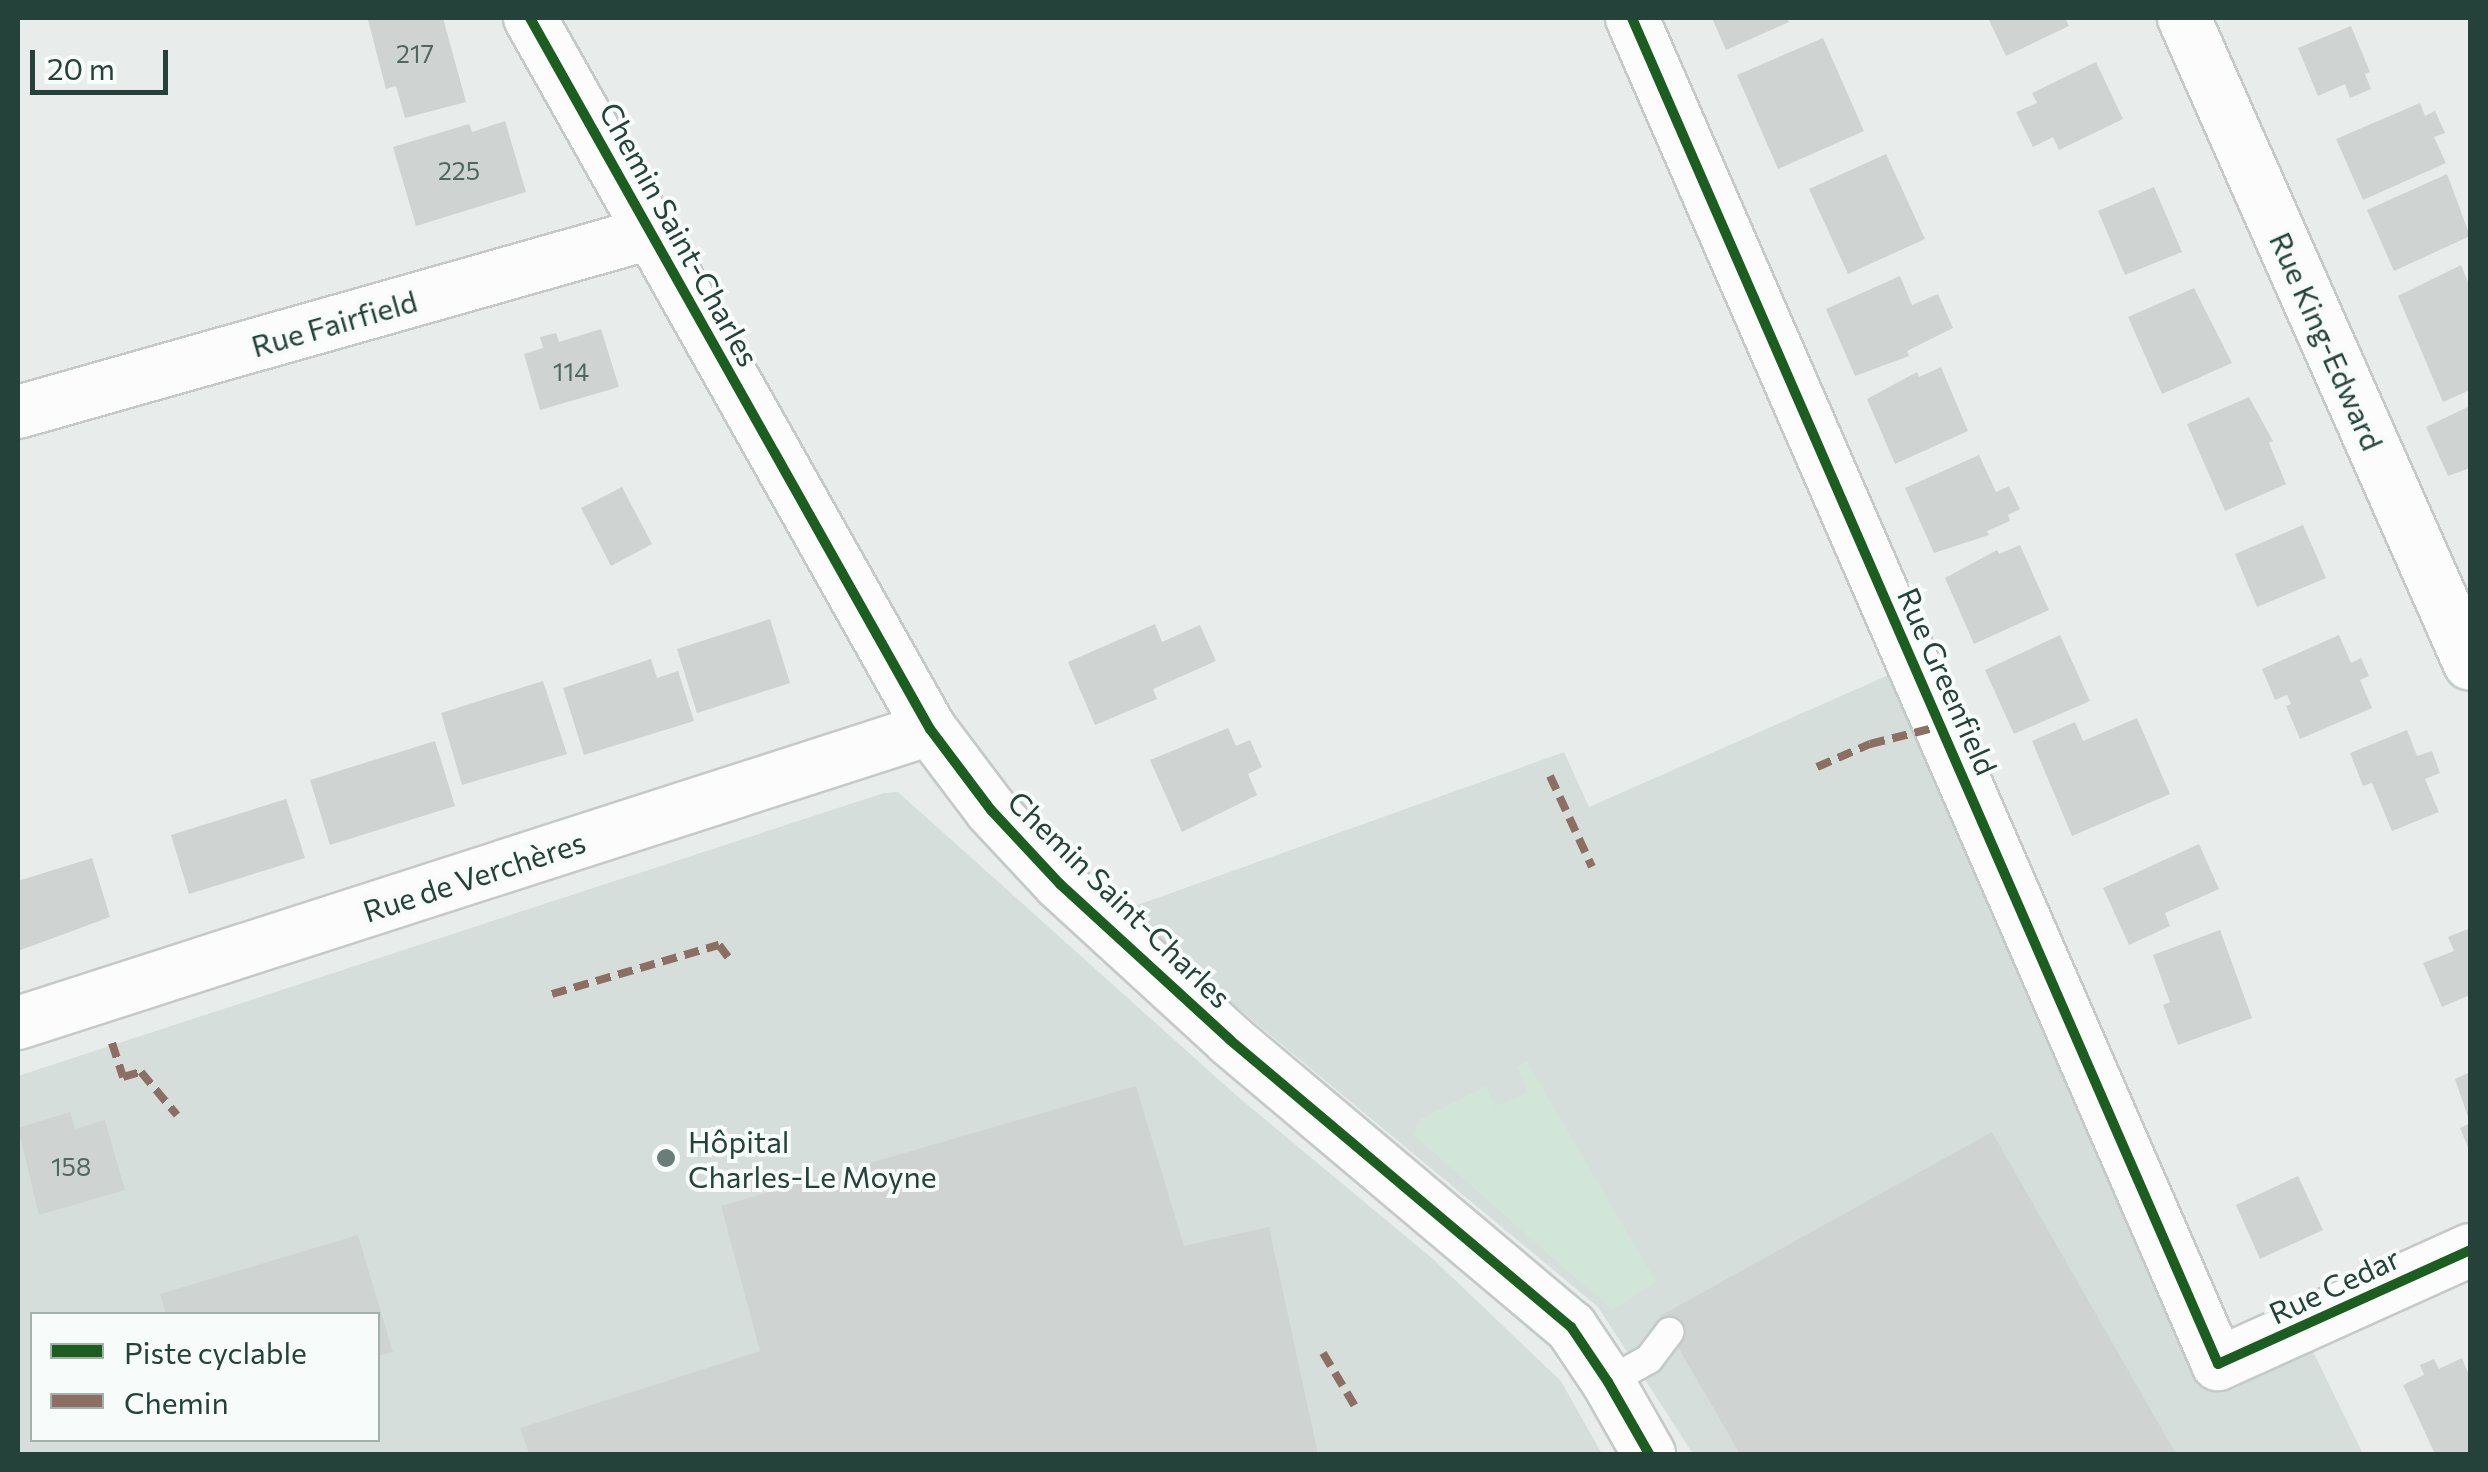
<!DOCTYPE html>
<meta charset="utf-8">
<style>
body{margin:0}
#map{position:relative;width:2488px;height:1472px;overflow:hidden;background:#e8edeb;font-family:Commissioner,sans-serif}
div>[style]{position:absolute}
.built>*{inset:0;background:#d6dedb}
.green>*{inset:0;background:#d1e6d8}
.building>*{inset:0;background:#cfd4d2}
.roads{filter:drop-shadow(2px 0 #c5cac8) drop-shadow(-2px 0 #c5cac8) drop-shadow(0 2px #c5cac8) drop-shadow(0 -2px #c5cac8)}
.service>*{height:28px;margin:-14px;padding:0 14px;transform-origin:14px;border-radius:14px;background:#fcfcfc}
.minor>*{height:52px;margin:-26px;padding:0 26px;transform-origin:26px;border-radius:26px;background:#fcfcfc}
.quiet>*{height:8px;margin-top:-4px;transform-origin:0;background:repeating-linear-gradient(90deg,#8d6e63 0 15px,transparent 0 23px)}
.cycleway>*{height:10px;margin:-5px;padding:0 5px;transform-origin:5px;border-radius:5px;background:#1b5e20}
.dots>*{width:28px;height:28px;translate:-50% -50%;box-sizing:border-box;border:5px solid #f7fbf9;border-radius:50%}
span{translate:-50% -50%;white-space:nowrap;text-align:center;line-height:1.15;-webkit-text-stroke:8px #f7fbf9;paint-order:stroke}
.number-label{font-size:25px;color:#506761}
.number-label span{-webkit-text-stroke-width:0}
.street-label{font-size:30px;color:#24423a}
.poi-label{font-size:30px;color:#24423a}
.left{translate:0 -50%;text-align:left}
.frame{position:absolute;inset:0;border:20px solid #24423a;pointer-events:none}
.legend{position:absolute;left:30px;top:1312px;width:350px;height:130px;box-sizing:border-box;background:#f7fbf9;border:2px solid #a3b1ad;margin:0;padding:12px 18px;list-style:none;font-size:30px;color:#24423a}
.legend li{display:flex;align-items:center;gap:20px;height:50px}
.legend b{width:50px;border:2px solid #a3b1ad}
.scale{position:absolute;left:30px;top:50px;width:138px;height:45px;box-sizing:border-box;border:5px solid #24423a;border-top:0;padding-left:12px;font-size:30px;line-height:35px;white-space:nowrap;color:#24423a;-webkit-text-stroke:8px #f7fbf9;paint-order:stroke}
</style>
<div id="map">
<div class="built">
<div style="clip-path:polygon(1891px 674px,2188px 1354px,2305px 1335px,2363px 1454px,1693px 1454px,1598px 1307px,1121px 911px,1564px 752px,1589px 807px)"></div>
<div style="clip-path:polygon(evenodd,898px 792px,1237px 1096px,1433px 1259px,1561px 1381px,1602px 1454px,18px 1454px,18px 1076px,884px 793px,898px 792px,32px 1314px,378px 1314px,378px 1440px,32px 1440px,32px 1314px)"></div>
</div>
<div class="green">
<div style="clip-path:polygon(1527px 1062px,1656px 1282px,1612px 1310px,1413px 1134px,1421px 1119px,1486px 1086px,1495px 1106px,1528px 1093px,1518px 1067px)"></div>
</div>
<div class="building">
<div style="clip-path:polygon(378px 18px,443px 18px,466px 102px,405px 118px,396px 86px,386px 89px,368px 20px)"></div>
<div style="clip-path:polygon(1712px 18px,1787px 18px,1789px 22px,1726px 50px)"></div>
<div style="clip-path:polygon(1988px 18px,2065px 18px,2069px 26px,2006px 56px)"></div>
<div style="clip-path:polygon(2351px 26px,2370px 72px,2365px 74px,2371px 89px,2350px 98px,2345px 84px,2318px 96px,2298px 48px)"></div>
<div style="clip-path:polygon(1823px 38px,1864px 131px,1778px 169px,1737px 75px)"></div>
<div style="clip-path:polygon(2096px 62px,2123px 119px,2059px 150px,2053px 137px,2033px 147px,2016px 112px,2037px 103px,2032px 93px)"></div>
<div style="clip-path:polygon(2420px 103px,2425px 116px,2435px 111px,2445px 133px,2434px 137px,2446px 163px,2363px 200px,2336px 139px)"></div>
<div style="clip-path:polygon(505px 121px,526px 192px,416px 226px,393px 147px,469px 124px,472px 132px)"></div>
<div style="clip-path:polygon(1886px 154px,1925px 239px,1848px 274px,1809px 189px)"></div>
<div style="clip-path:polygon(2447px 174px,2470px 236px,2394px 271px,2367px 210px)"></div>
<div style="clip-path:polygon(2154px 187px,2182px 252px,2125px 275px,2098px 211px)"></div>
<div style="clip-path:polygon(2461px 265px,2470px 287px,2470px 390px,2443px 402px,2398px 296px)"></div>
<div style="clip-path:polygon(1900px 276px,1912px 305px,1938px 294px,1953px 328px,1907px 351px,1909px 356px,1855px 376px,1826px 309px)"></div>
<div style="clip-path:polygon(2194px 288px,2232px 363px,2162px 394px,2128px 317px)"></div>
<div style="clip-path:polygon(601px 329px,619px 387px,540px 410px,524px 354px,543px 348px,540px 337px,556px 333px,559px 342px)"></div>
<div style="clip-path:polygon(1941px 367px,1968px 431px,1895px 464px,1867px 399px,1917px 372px,1919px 377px)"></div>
<div style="clip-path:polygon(2249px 397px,2273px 441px,2269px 443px,2286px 484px,2225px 511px,2187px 424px)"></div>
<div style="clip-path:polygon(2470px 406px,2470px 468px,2448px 476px,2426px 427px)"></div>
<div style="clip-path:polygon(1979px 455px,1996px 492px,2009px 486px,2020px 509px,2008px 515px,2010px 521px,1987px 531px,1989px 535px,1934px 553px,1905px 488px)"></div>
<div style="clip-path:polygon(622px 487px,652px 544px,611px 566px,581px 508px)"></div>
<div style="clip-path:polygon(2303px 525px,2326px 578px,2257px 607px,2235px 554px)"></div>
<div style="clip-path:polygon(2020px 545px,2049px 610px,1974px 644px,1945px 578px,1997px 550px,1999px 554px)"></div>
<div style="clip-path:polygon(770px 619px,790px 683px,697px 713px,677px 649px)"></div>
<div style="clip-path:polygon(1155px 624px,1162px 642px,1200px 625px,1216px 661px,1153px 689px,1157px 699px,1095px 725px,1068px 662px)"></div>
<div style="clip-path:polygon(2060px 635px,2090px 701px,2014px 734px,1985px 670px)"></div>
<div style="clip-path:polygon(2339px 635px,2351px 663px,2361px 658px,2369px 676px,2360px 680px,2372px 708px,2300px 739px,2286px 706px,2291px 704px,2287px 695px,2275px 700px,2262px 669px)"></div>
<div style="clip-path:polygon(651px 659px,657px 678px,678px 671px,694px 721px,584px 755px,563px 688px)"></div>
<div style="clip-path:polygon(543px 681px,567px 754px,462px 785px,441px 713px)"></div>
<div style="clip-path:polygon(2137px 718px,2170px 794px,2072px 836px,2032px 741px,2075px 722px,2083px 741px)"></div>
<div style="clip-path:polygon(1228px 728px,1236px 746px,1250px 740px,1262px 767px,1248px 774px,1257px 795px,1182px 832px,1150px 760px)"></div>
<div style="clip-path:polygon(2407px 730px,2417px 756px,2432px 751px,2440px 773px,2425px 779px,2439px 812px,2392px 831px,2372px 783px,2363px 786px,2350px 753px)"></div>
<div style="clip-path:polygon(435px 741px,455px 806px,330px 845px,310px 780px)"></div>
<div style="clip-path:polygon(286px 799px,305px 858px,189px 894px,171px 835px)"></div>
<div style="clip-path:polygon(2199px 844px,2219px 889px,2165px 913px,2170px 926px,2129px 945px,2103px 888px)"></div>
<div style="clip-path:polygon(92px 858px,110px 917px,18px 951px,18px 881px)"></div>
<div style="clip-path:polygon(2470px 928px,2470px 995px,2442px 1007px,2423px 963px,2454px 951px,2448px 937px)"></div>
<div style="clip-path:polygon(2220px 930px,2252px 1018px,2178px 1045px,2163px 1005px,2170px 1002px,2153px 955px)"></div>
<div style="clip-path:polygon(2470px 1072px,2470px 1152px,2460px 1128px,2470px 1123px,2455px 1079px)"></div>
<div style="clip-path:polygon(1136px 1086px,1184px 1246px,1269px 1227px,1318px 1454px,529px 1454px,520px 1428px,760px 1351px,721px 1206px)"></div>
<div style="clip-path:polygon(70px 1112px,75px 1129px,105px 1120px,125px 1190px,39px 1215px,18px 1128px)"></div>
<div style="clip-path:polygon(1992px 1132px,2176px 1454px,1740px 1454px,1660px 1316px)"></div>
<div style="clip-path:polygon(2298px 1176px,2323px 1230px,2260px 1259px,2236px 1205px)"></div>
<div style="clip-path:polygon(358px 1235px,393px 1352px,378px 1356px,378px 1314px,166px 1314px,160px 1294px)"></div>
<div style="clip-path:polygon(2462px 1358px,2470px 1378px,2470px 1454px,2435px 1454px,2403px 1385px,2424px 1375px,2420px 1365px,2434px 1359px,2439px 1369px)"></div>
</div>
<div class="roads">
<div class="service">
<div style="left:1608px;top:1382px;width:47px;rotate:-29.3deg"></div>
<div style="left:1649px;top:1359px;width:34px;rotate:-53deg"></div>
</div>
<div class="minor">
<div style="left:530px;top:18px;width:816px;rotate:60.64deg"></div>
<div style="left:930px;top:729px;width:101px;rotate:53deg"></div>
<div style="left:991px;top:810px;width:101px;rotate:47deg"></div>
<div style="left:1060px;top:884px;width:231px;rotate:42.5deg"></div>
<div style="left:1230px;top:1040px;width:446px;rotate:40.1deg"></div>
<div style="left:1571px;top:1327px;width:66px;rotate:56.1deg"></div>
<div style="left:1608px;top:1382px;width:83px;rotate:60.3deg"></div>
<div style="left:1632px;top:18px;width:1468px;rotate:66.47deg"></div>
<div style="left:2218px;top:1364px;width:277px;rotate:-24.3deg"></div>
<div style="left:2184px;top:18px;width:706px;rotate:66.12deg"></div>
<div style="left:18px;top:412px;width:657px;rotate:-15.81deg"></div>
<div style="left:18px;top:1023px;width:958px;rotate:-17.87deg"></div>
</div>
</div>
<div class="quiet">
<div style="left:1817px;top:767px;width:58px;rotate:-23.5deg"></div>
<div style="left:1870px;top:744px;width:73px;rotate:-14.2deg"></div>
<div style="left:1550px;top:776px;width:100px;rotate:65.2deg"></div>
<div style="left:552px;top:994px;width:174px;rotate:-16.4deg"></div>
<div style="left:719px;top:945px;width:15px;rotate:53deg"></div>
<div style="left:112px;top:1043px;width:36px;rotate:72deg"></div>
<div style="left:123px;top:1077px;width:19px;rotate:-16deg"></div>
<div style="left:141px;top:1072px;width:56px;rotate:50.1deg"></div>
<div style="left:1323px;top:1353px;width:64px;rotate:59deg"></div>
</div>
<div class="cycleway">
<div style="left:530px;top:18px;width:816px;rotate:60.64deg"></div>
<div style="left:930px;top:729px;width:101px;rotate:53deg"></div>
<div style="left:991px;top:810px;width:101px;rotate:47deg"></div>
<div style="left:1060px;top:884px;width:231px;rotate:42.5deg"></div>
<div style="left:1230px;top:1040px;width:446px;rotate:40.1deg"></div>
<div style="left:1571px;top:1327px;width:66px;rotate:56.1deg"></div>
<div style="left:1608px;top:1382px;width:83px;rotate:60.3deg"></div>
<div style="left:1632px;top:18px;width:1468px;rotate:66.47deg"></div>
<div style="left:2218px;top:1364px;width:277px;rotate:-24.3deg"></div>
</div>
<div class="dots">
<div style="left:666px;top:1158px;background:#697e78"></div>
</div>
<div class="number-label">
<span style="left:415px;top:53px">217</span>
<span style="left:459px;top:170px">225</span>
<span style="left:571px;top:371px">114</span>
<span style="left:71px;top:1166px">158</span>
</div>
<div class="street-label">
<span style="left:680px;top:234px;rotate:61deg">Chemin Saint-Charles</span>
<span style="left:334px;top:323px;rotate:-16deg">Rue Fairfield</span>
<span style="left:2327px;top:341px;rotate:66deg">Rue King-Edward</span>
<span style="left:1948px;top:681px;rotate:66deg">Rue Greenfield</span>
<span style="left:474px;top:876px;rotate:-18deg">Rue de Verchères</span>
<span style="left:1120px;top:899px;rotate:44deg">Chemin Saint-Charles</span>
<span style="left:2334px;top:1285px;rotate:-25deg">Rue Cedar</span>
</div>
<div class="poi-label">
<span class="left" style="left:688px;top:1158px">Hôpital<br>Charles-Le Moyne</span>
</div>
<div class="frame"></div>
<ul class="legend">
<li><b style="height:12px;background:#1b5e20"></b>Piste cyclable</li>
<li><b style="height:12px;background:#8d6e63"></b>Chemin</li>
</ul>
<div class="scale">20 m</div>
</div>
